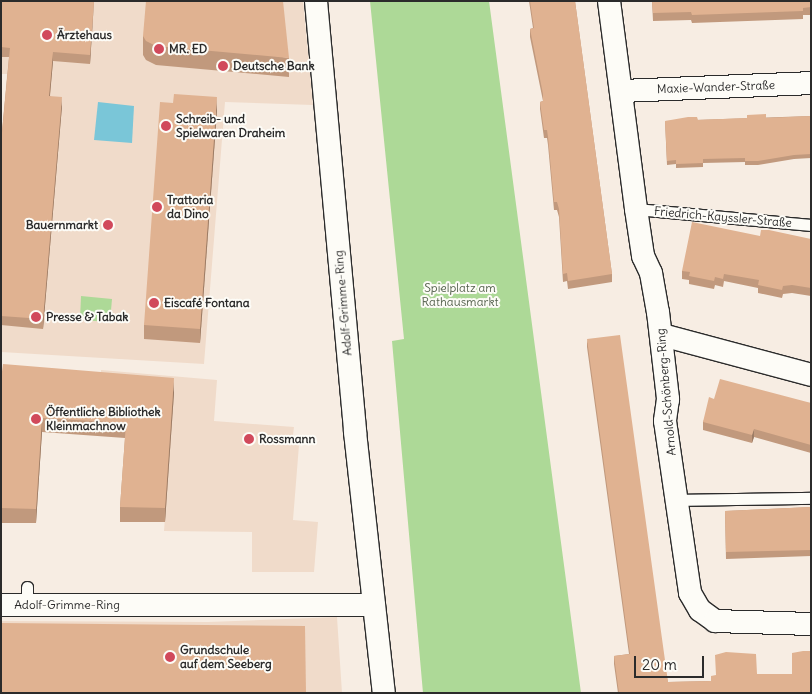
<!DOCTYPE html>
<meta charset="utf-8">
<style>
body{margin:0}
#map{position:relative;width:812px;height:694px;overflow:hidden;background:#f7ede3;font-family:Delius,sans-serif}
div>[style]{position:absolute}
.built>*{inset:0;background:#f0dbca}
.green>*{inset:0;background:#add997}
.water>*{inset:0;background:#7ac6d8}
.roads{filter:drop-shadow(1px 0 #2b2b2b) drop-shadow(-1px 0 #2b2b2b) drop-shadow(0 1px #2b2b2b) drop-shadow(0 -1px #2b2b2b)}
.lane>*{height:11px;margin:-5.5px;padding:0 5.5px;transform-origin:5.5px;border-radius:5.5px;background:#fdfcf7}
.street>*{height:22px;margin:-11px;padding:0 11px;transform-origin:11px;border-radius:11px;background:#fdfcf7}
.wall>*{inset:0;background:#c1997d}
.shaded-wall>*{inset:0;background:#9d7d66}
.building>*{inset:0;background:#e0b291}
.dots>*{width:14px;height:14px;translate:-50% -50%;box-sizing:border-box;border:2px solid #fdfcf7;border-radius:50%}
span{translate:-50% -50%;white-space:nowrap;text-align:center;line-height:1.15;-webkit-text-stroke:4px #fdfcf7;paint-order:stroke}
.poi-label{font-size:12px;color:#2b2b2b;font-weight:700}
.left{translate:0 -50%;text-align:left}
.right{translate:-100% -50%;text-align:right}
.street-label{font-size:12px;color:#2b2b2b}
.park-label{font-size:12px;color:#525f4b}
.frame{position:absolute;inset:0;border:2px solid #2b2b2b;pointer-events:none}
.scale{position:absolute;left:634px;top:656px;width:70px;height:22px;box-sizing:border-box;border:2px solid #2b2b2b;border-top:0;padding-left:6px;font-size:15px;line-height:18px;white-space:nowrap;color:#2b2b2b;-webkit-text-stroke:4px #fdfcf7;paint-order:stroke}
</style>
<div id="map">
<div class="built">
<div style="clip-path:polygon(1px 1px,303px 1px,313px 105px,225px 102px,204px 364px,1px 352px,1px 139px,7px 74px,1px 74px)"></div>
<div style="clip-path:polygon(101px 370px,217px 380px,214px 421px,294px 427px,292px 443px,299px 445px,293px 520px,318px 522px,314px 572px,252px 572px,252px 532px,164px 531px,174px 393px,100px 387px)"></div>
<div style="clip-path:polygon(337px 617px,342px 693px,1px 693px,1px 621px,208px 622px)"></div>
</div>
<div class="green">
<div style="clip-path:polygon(370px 1px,489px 1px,581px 693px,423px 693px,392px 341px,404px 339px)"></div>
<div style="clip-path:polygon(81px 296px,112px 299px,110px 322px,80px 320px)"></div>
</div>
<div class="water">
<div style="clip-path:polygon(98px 102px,134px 106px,132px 143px,94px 140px)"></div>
</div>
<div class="roads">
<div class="lane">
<div style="left:636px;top:209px;width:176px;rotate:5.2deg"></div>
<div style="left:677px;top:500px;width:134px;rotate:-0.9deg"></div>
<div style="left:27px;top:605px;width:18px;rotate:-90deg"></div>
</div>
<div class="street">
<div style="left:316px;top:1px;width:433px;rotate:84.8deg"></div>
<div style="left:355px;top:432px;width:263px;rotate:83.7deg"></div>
<div style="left:609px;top:1px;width:210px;rotate:82.6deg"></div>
<div style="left:636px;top:209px;width:48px;rotate:81.5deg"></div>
<div style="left:643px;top:256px;width:19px;rotate:65deg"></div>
<div style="left:651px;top:273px;width:40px;rotate:80deg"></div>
<div style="left:658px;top:312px;width:88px;rotate:83.4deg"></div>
<div style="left:668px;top:399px;width:22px;rotate:98deg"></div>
<div style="left:665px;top:421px;width:174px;rotate:81.7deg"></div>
<div style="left:690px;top:593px;width:20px;rotate:60deg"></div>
<div style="left:700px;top:610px;width:19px;rotate:36deg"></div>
<div style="left:715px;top:621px;width:96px;rotate:1.8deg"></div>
<div style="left:622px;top:91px;width:189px;rotate:-2.4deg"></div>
<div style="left:662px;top:335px;width:154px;rotate:15deg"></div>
<div style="left:1px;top:605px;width:373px"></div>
</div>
</div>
<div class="wall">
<div style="clip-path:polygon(1px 1px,94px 1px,90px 64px,53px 61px,50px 96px,62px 106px,43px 329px,1px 325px,1px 143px,9px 57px,1px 57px)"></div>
<div style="clip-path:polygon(529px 1px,575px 1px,612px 274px,612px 282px,568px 289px,567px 281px,563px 282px,559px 217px,557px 210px,554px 210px,548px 145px,547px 138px,544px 138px,540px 109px,540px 102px,543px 101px,530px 37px,530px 29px,533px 28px)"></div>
<div style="clip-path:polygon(652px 1px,811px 1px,811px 15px,803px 15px,803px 19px,692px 23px,691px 20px,653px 21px)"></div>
<div style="clip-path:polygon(143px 36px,289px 58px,289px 77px,156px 65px,146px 60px,143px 55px)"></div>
<div style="clip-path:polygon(217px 111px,200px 343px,144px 339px,144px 325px)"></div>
<div style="clip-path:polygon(811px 116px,811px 158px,794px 159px,758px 165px,745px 165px,745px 162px,703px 163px,703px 167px,676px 168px,676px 164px,667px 165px,665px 121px)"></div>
<div style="clip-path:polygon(811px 239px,811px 296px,792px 293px,783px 294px,782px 298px,758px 293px,758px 288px,724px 281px,723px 287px,715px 285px,714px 289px,689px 284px,689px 280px,682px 279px,682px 271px)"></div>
<div style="clip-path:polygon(587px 339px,668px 682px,711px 681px,757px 674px,811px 693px,618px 693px,614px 664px,614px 656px,629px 654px,587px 347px)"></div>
<div style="clip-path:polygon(1px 379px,174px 393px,165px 522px,120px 522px,120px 507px,125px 438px,42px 432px,36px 523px,1px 523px)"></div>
<div style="clip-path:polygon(714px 399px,811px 403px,811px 453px,754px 437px,752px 443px,703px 430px,703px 422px)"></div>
<div style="clip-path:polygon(811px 507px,811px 556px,726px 559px,725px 511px)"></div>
</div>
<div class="shaded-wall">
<div style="clip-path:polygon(94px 1px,90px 64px,90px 55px)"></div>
<div style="clip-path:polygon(53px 52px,53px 61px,49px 105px,49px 96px)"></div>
<div style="clip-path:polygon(62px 97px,62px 106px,43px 329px,43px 319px)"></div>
<div style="clip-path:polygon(217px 97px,217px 111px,200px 343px,200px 329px)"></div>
<div style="clip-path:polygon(174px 378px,174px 393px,165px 522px,165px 508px)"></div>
<div style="clip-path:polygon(42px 418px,42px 432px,36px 523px,36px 509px)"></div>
<div style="clip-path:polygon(754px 429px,754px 437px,752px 443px,752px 435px)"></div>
</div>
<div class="building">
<div style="clip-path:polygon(1px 1px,94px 1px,90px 55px,53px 52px,49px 96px,62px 97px,43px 319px,1px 316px,1px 143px,10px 48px,1px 47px)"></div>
<div style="clip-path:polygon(146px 1px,283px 1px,289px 58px,156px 46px,146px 41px,143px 36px)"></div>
<div style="clip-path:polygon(530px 1px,575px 1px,612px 274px,568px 281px,567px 273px,563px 274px,559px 209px,557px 202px,554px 202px,548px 137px,547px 130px,544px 130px,540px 102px,543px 101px,543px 94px,530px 29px,534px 28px)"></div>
<div style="clip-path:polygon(652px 1px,811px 1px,811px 7px,803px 8px,803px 11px,692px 15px,691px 12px,653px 13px)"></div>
<div style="clip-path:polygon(174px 94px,217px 97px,200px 329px,144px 325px,160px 102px,173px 103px)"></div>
<div style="clip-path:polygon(766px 114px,766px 118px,811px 116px,811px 154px,794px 155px,758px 161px,745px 161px,745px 158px,703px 159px,703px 163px,676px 164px,676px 160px,667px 161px,665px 121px,688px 117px,697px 117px,698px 120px,747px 118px,747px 115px)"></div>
<div style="clip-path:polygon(692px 222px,760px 236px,761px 230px,769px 230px,811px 239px,811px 288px,792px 285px,783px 286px,782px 290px,758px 285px,759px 280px,724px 274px,723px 279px,715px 277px,714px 281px,689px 276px,690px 272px,682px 271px)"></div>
<div style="clip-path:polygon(620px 335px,668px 682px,711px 681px,711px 676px,716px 675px,715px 655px,726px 652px,756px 654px,757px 674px,792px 674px,792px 653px,803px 651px,811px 651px,811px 693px,619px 693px,614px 656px,630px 654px,587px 339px)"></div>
<div style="clip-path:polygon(3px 364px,174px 378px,165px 508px,120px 507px,126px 423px,42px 418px,36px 509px,1px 508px,1px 379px)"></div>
<div style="clip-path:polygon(720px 379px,811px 403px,811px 445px,754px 429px,752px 435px,703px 422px,709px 397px,714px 399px)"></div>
<div style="clip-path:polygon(811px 507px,811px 550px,726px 552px,725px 511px)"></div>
<div style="clip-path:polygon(1px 623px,305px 626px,306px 693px,1px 693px)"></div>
</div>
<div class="dots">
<div style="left:47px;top:35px;background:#d1495b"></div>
<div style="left:159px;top:49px;background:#d1495b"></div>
<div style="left:223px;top:66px;background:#d1495b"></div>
<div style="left:166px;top:126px;background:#d1495b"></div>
<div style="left:157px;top:207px;background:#d1495b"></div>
<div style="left:108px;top:225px;background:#d1495b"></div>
<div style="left:154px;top:303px;background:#d1495b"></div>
<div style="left:36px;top:317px;background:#d1495b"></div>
<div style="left:36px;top:419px;background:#d1495b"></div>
<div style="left:249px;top:439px;background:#d1495b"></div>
<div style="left:170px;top:657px;background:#d1495b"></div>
</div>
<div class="poi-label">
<span class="left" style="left:57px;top:35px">Ärztehaus</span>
<span class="left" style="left:169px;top:49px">MR. ED</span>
<span class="left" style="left:233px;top:66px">Deutsche Bank</span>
<span class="left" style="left:176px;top:126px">Schreib- und<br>Spielwaren Draheim</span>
<span class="left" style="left:167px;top:207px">Trattoria<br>da Dino</span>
<span class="right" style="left:98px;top:225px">Bauernmarkt</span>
<span class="left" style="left:164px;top:303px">Eiscafé Fontana</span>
<span class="left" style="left:46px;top:317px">Presse &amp; Tabak</span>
<span class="left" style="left:46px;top:419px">Öffentliche Bibliothek<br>Kleinmachnow</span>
<span class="left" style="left:259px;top:439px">Rossmann</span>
<span class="left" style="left:180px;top:657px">Grundschule<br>auf dem Seeberg</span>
</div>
<div class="street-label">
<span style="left:716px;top:87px;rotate:-2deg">Maxie-Wander-Straße</span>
<span style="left:723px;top:217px;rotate:5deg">Friedrich-Kayssler-Straße</span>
<span style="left:343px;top:303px;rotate:-95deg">Adolf-Grimme-Ring</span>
<span style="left:666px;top:392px;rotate:-95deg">Arnold-Schönberg-Ring</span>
<span style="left:67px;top:605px">Adolf-Grimme-Ring</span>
</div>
<div class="park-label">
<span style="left:460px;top:295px">Spielplatz am<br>Rathausmarkt</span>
</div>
<div class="frame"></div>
<div class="scale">20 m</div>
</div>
